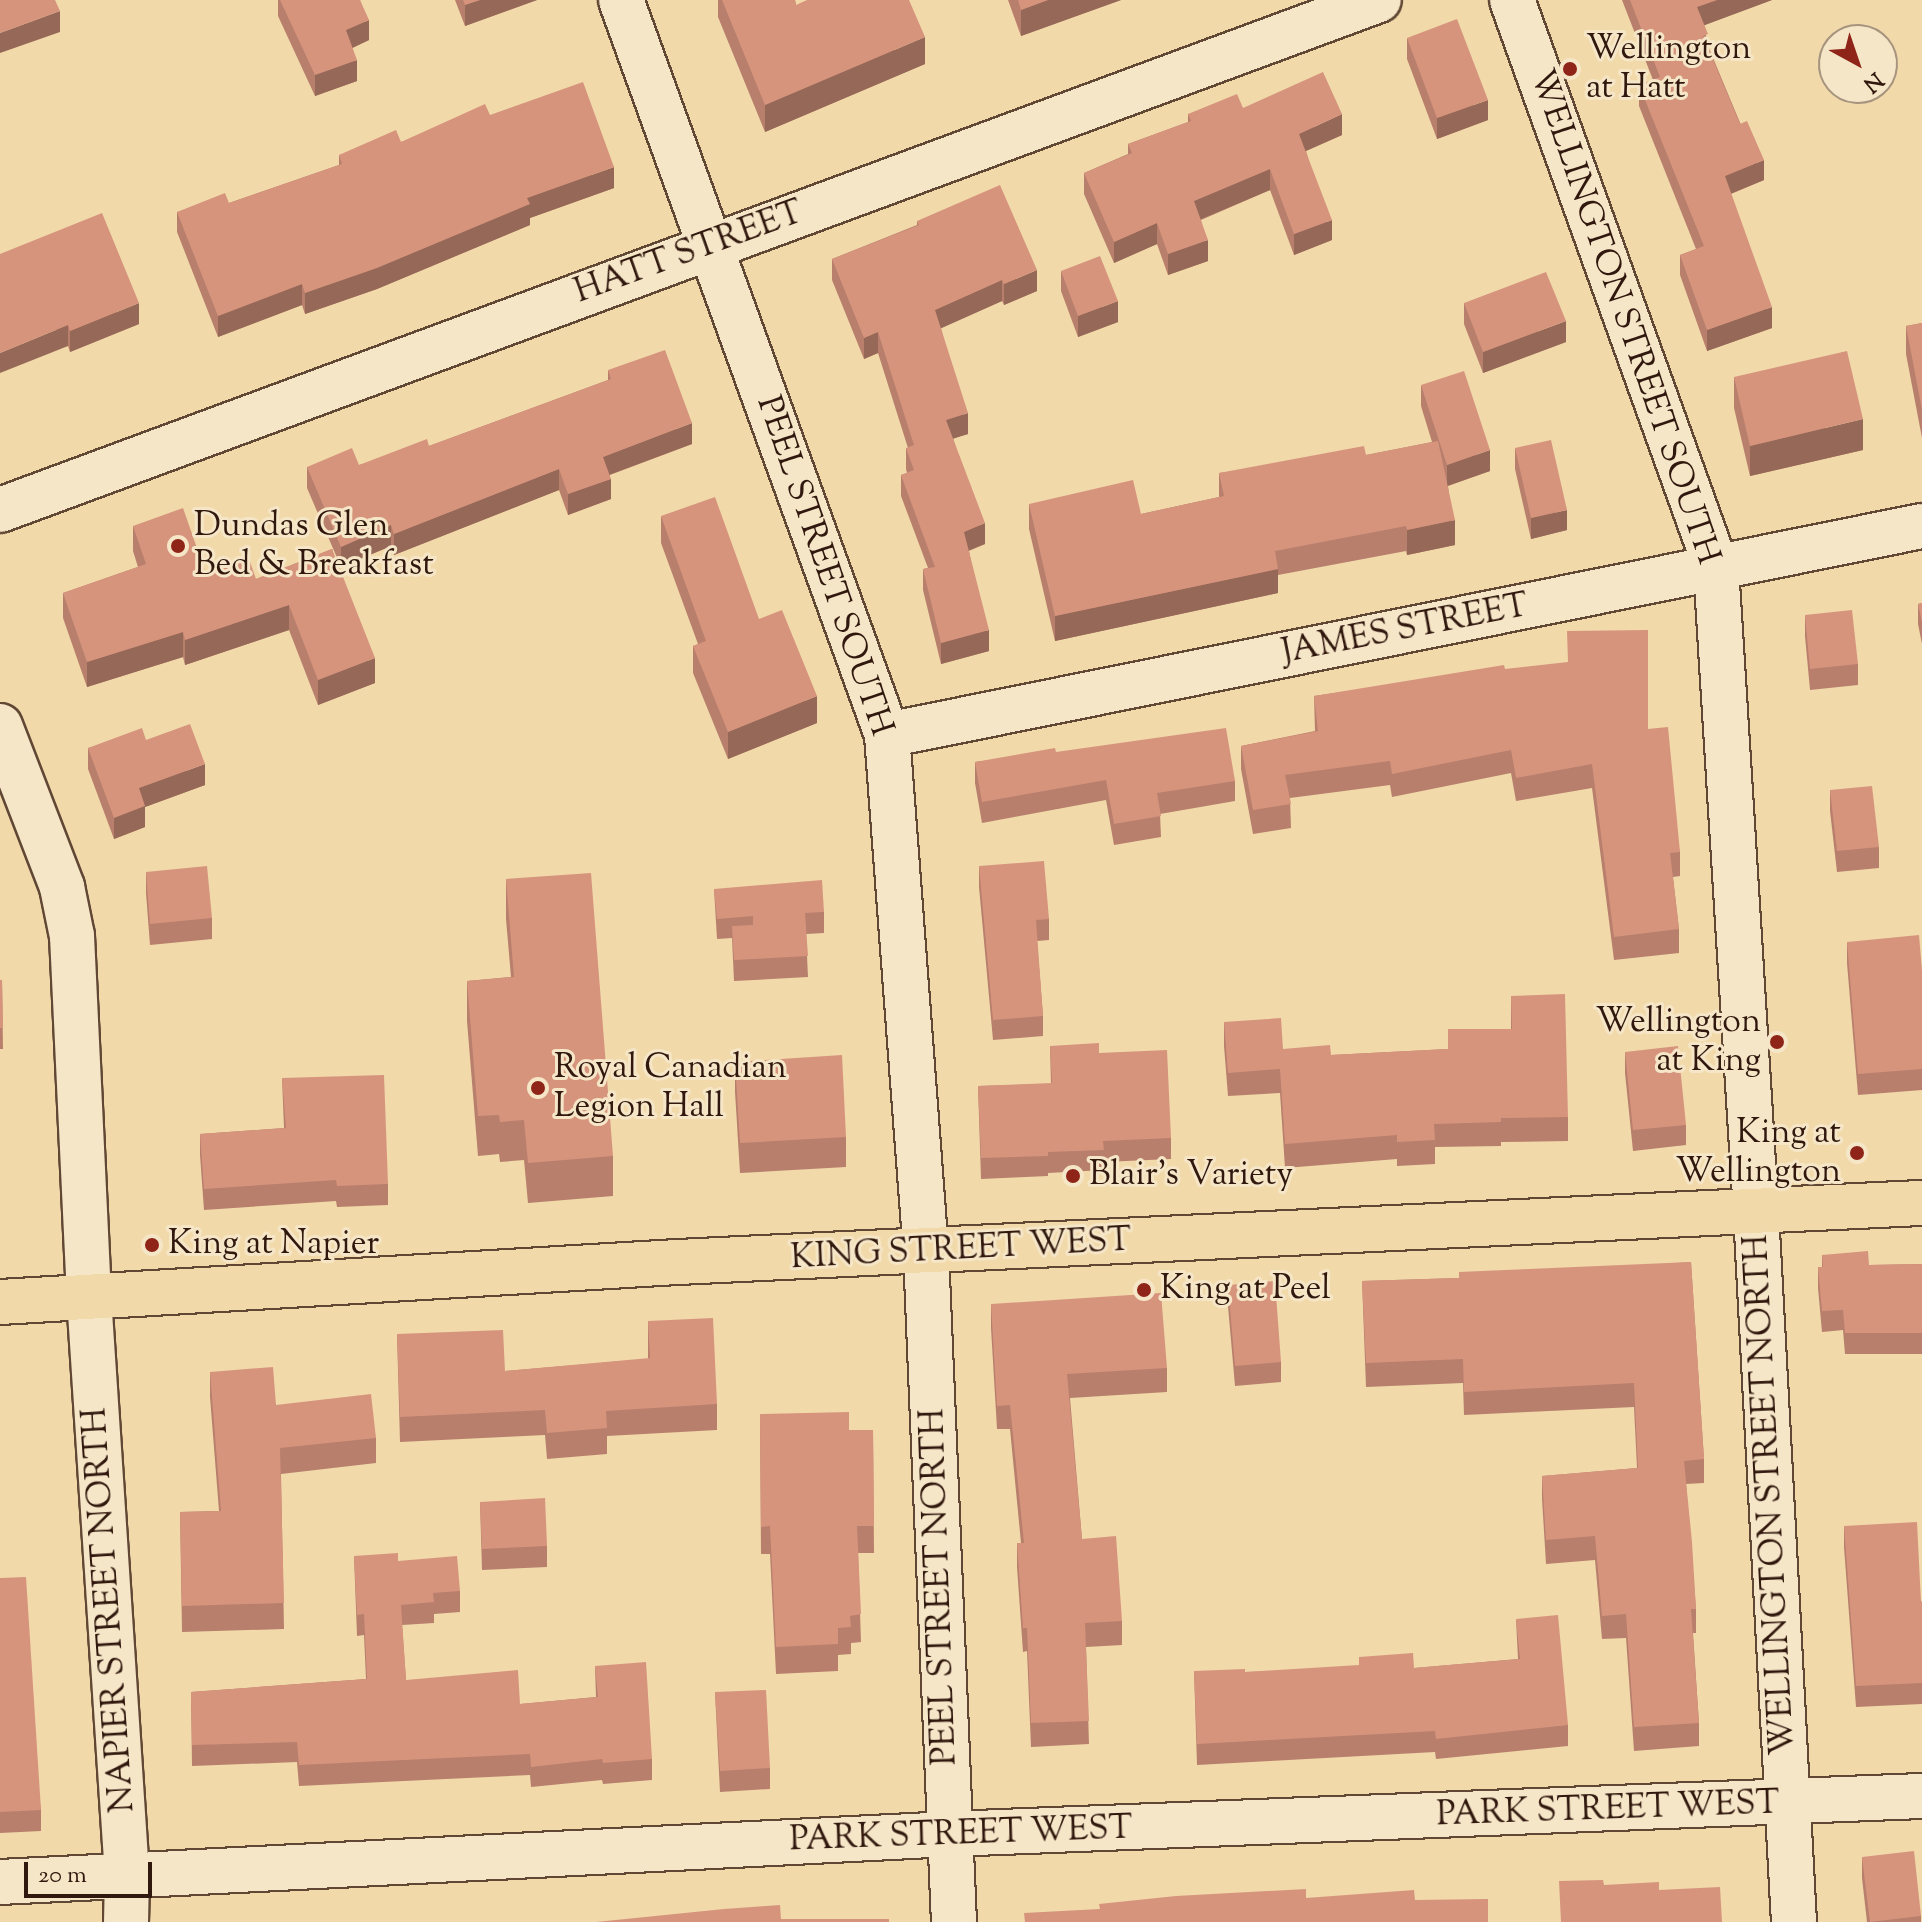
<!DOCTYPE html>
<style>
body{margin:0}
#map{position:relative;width:1922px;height:1922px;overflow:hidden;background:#f1d9aa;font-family:"Sorts Mill Goudy",serif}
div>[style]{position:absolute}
.roads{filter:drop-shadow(2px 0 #614835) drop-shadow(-2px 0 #614835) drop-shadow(0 2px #614835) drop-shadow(0 -2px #614835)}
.street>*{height:44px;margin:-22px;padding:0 22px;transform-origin:22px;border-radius:22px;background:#f6e6c8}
.primary>*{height:44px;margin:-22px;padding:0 22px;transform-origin:22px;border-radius:22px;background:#f1d9aa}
.wall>*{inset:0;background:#b87f6c}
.shaded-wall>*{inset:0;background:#966858}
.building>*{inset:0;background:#d6947d}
.dots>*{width:22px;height:22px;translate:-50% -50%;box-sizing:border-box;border:4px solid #f6e6c8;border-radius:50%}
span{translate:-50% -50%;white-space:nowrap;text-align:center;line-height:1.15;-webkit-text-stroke:6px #f6e6c8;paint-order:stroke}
.poi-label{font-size:34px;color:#31180e}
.left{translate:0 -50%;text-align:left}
.right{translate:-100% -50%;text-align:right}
.street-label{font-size:34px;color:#31180e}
.north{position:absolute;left:1818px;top:24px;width:80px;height:80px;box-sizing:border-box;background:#f6e6c8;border:2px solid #a7947e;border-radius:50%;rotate:140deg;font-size:22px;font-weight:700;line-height:32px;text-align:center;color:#31180e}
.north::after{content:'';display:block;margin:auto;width:28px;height:36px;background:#8f2418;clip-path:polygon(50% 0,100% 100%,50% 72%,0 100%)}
.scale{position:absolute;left:24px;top:1862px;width:128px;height:36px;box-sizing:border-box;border:4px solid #31180e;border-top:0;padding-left:10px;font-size:24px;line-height:28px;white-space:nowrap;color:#31180e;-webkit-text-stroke:6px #f6e6c8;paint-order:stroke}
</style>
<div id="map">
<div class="roads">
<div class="street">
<div style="left:621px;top:0;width:782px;rotate:70.1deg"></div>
<div style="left:887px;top:735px;width:518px;rotate:85.69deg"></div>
<div style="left:926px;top:1252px;width:671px;rotate:87.61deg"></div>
<div style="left:1512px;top:0;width:603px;rotate:70.21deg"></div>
<div style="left:1716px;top:567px;width:646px;rotate:86.45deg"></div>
<div style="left:1756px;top:1212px;width:711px;rotate:86.94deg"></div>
<div style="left:0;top:510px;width:1470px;rotate:-20.3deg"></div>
<div style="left:0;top:726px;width:173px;rotate:68.9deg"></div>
<div style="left:62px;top:887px;width:50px;rotate:78.5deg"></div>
<div style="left:72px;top:936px;width:361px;rotate:87.3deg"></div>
<div style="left:89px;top:1297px;width:579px;rotate:86.24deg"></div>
<div style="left:127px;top:1875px;width:47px;rotate:91.2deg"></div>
<div style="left:887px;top:735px;width:1056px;rotate:-11.42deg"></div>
<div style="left:0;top:1882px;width:951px;rotate:-2.89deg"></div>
<div style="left:950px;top:1834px;width:973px;rotate:-2.24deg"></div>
</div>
<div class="primary">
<div style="left:0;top:1302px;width:679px;rotate:-3.38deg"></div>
<div style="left:678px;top:1262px;width:1245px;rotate:-2.72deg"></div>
</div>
</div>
<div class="wall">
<div style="clip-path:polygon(278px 0,360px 0,369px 40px,352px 48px,357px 81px,315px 96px,278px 16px)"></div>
<div style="clip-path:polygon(455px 0,537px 0,465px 26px)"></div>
<div style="clip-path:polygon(718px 0,795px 0,796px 5px,925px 64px,765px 132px,718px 17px)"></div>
<div style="clip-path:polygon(1008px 0,1121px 0,1021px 36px)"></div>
<div style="clip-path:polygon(1622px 0,1772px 0,1704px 25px,1708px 46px,1764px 180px,1731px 194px,1772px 328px,1707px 351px,1680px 275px,1680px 255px,1696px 249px,1639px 106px,1639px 85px,1653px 80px)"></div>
<div style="clip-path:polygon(1407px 38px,1488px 120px,1437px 139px,1407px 59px)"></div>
<div style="clip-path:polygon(1243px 108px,1342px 135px,1306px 151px,1332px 240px,1294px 255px,1270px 190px,1201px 220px,1208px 261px,1168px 275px,1157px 244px,1114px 263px,1084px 194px,1084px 173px,1128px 154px,1128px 144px,1188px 122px,1188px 114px)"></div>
<div style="clip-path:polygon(490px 115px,614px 188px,530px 218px,530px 225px,377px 289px,305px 314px,302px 305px,218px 337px,177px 232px,177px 212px,229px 203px,339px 165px,339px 155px,401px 142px)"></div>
<div style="clip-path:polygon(917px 221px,1037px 291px,1004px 305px,1002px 301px,941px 328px,968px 434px,953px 438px,985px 544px,969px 551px,989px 651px,941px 664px,923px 590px,923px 569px,928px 568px,901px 496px,901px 475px,907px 473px,906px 469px,906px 448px,908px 448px,878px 353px,864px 359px,832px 280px,832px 259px,917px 225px)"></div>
<div style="clip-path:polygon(0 254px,139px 324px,70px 352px,68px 346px)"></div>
<div style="clip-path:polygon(1061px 271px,1118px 322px,1078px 337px,1061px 291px)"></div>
<div style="clip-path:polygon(1464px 303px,1566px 342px,1483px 373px,1464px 324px)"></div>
<div style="clip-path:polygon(1922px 323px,1922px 438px,1906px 354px,1906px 326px)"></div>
<div style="clip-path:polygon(608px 370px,692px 444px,610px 475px,611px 499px,568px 515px,559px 490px,394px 555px,391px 546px,341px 567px,307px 488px,307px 467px,359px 465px,429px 446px,608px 380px)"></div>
<div style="clip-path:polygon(1734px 377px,1863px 450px,1750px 476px,1734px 408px)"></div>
<div style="clip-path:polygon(1421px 385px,1490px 471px,1448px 486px,1455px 545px,1407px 555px,1406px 551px,1278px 575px,1278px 593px,1055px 641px,1029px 529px,1029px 504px,1141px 514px,1219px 497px,1219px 473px,1366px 455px,1432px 442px,1421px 406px)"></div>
<div style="clip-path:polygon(1515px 448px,1567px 530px,1531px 539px,1515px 469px)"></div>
<div style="clip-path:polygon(661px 516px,759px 619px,817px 723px,728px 759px,693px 673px,693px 646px,698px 644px,661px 543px)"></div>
<div style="clip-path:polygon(133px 526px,206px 574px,256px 579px,332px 549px,375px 683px,318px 705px,289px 630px,185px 665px,183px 657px,87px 687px,63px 618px,63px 593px,138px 567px,133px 551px)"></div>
<div style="clip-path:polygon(1922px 603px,1922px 644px,1918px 624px,1918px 604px)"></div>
<div style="clip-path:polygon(1805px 615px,1858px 664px,1858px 685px,1810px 690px,1805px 636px)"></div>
<div style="clip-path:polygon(1505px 669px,1648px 729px,1680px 852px,1680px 876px,1673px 877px,1679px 929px,1679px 953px,1614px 960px,1592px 788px,1516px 801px,1511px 773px,1392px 797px,1390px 785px,1290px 798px,1291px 828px,1253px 834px,1241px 769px,1241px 746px,1315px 731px,1314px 696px)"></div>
<div style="clip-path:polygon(146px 740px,205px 785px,145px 807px,145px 827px,114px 839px,88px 769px,88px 748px)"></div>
<div style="clip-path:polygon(1056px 752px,1235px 781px,1235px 801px,1160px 814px,1161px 837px,1114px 845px,1106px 800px,982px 823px,975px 783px,975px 762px)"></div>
<div style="clip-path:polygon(1830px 790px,1879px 847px,1879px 868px,1837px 872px,1830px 811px)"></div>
<div style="clip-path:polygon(979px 866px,1049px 919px,1049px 940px,1037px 941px,1043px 1016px,1043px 1036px,993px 1040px,979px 887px)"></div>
<div style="clip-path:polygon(146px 872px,212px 918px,212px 939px,150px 945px,146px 893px)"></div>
<div style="clip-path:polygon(506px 879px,613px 1156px,613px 1196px,528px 1203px,524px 1160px,500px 1162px,499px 1154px,478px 1156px,467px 1021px,467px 981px,511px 977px,506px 919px)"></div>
<div style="clip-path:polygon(714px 889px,824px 912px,824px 933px,806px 934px,808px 977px,734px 981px,732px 938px,717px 939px)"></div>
<div style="clip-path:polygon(1847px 942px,1922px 971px,1922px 1090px,1858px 1095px,1847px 963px)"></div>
<div style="clip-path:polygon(0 980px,2px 980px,3px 1049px,0 1049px)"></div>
<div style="clip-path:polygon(1511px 996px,1568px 1117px,1568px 1141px,1501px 1142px,1501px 1146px,1435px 1147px,1435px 1164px,1397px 1166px,1397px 1159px,1285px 1168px,1280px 1093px,1228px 1096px,1224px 1046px,1224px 1022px,1283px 1049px,1331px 1055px,1448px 1049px,1511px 1029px)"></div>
<div style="clip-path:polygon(1050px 1046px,1099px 1053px,1171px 1138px,1171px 1159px,1104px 1162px,1104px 1170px,1048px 1173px,1048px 1176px,981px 1179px,978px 1086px,1051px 1084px)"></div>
<div style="clip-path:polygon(1625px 1052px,1686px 1125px,1686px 1145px,1633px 1151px,1625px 1073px)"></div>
<div style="clip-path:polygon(735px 1062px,846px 1137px,846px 1167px,740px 1173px,735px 1092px)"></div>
<div style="clip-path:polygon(282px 1078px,388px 1184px,388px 1205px,337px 1207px,336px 1201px,204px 1210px,200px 1155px,200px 1134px,284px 1128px)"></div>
<div style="clip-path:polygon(1822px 1255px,1869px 1265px,1922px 1264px,1922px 1354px,1845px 1354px,1843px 1330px,1822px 1332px,1818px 1288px,1818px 1267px,1822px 1267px)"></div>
<div style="clip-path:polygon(1691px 1262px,1704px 1459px,1704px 1483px,1686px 1484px,1696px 1609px,1696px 1633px,1693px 1633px,1699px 1723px,1699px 1746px,1634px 1751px,1626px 1638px,1602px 1639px,1595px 1560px,1546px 1564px,1542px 1499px,1542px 1476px,1637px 1468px,1634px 1407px,1464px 1415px,1463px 1383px,1366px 1387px,1362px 1281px,1459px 1278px)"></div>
<div style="clip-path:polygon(1228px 1285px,1281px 1362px,1281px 1382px,1235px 1386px,1228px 1306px)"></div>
<div style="clip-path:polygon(991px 1304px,1167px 1368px,1167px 1392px,1070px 1398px,1082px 1539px,1122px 1621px,1122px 1645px,1086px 1647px,1089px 1744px,1031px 1747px,1027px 1651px,1023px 1652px,1017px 1567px,1017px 1543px,1021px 1543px,1010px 1429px,997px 1429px,991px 1328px)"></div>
<div style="clip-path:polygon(648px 1321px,717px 1404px,717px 1430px,607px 1436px,607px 1454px,547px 1459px,545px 1435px,400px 1442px,397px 1334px,505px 1371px,648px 1359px)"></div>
<div style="clip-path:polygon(210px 1372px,276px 1405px,376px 1438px,376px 1463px,281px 1474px,284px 1629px,182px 1632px,180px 1512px,219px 1511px,210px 1397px)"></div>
<div style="clip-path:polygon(760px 1414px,849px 1430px,873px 1430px,874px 1553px,858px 1553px,861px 1642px,851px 1643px,851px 1654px,838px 1655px,838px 1671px,776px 1674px,770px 1554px,761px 1554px)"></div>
<div style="clip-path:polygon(480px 1502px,547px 1546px,547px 1567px,482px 1570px)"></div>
<div style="clip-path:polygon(1844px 1526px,1922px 1602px,1922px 1704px,1856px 1707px,1844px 1547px)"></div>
<div style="clip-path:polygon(354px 1556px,398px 1561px,460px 1591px,460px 1612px,434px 1614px,434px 1623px,402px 1625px,406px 1680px,520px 1704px,596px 1697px,595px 1666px,652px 1759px,652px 1780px,603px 1784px,602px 1780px,531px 1787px,530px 1775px,299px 1786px,297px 1762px,192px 1766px,191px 1692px,366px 1679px,364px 1635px,357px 1636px)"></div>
<div style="clip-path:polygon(0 1578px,41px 1810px,41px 1831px,0 1833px)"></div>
<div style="clip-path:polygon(1516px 1619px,1568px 1725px,1568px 1746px,1436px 1759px,1435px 1752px,1197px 1765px,1194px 1671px,1245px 1672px,1414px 1668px,1518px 1659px)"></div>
<div style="clip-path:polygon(715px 1692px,770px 1768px,770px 1789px,720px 1792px)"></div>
<div style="clip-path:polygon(1862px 1857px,1921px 1916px,1921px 1922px,1867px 1922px,1862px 1878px)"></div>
</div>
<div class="shaded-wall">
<div style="clip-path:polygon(480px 0,537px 0,465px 26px,465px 5px)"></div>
<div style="clip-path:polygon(1048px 0,1121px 0,1021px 36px,1021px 10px)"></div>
<div style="clip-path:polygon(1717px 0,1772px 0,1697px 28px,1697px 7px)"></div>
<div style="clip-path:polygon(60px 11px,60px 32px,0 53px,0 33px)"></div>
<div style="clip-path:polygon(369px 20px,369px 40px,346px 51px,346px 30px)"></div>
<div style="clip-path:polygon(925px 37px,925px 64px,765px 132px,765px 105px)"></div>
<div style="clip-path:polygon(357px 60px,357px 81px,315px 96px,315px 75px)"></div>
<div style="clip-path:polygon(1488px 100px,1488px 120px,1437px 139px,1437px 118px)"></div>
<div style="clip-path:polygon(1342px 114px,1342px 135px,1299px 154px,1299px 134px)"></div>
<div style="clip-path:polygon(1764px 160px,1764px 180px,1725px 196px,1725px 176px)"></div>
<div style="clip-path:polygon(614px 167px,614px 188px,530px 218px,530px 225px,377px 289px,305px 314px,305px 293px,527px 198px)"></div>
<div style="clip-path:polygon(1270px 169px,1270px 190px,1194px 222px,1194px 201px)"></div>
<div style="clip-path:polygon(1332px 220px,1332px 240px,1294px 255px,1294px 234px)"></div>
<div style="clip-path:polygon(1157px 223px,1157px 244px,1114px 263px,1114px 242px)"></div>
<div style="clip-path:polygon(1208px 240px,1208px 261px,1168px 275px,1168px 254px)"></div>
<div style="clip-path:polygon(1037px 270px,1037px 291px,1004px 305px,1004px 284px)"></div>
<div style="clip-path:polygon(1002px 280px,1002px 301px,935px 331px,935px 310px)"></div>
<div style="clip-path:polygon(302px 284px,302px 305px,218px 337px,218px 316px)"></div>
<div style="clip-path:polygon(1118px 301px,1118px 322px,1078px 337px,1078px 316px)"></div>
<div style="clip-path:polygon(139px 303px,139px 324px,70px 352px,70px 331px)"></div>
<div style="clip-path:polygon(1772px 307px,1772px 328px,1707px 351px,1707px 330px)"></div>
<div style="clip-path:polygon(1566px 321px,1566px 342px,1483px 373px,1483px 352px)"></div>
<div style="clip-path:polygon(68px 325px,68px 346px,0 373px,0 353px)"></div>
<div style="clip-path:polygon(878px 332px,878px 353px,864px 359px,864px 338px)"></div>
<div style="clip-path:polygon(968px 413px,968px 434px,946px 441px,946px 420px)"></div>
<div style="clip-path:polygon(1863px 419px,1863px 450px,1750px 476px,1750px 446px)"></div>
<div style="clip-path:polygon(692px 423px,692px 444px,603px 477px,603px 457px)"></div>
<div style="clip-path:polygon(1490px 450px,1490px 471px,1447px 486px,1447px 465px)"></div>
<div style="clip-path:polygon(559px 469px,559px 490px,394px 555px,394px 534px)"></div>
<div style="clip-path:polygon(611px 479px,611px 499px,568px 515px,568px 494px)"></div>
<div style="clip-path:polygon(1567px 510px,1567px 530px,1531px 539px,1531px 518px)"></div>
<div style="clip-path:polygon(1455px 520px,1455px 545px,1407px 555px,1407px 530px)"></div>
<div style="clip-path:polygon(985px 523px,985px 544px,964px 552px,964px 532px)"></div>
<div style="clip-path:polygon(391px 525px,391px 546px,341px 567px,341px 547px)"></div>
<div style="clip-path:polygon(1278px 569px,1278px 593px,1055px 641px,1055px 616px)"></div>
<div style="clip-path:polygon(289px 605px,289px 630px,185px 665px,185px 640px)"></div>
<div style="clip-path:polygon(989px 630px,989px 651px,941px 664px,941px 643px)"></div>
<div style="clip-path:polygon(183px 632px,183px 657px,87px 687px,87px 662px)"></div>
<div style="clip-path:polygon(375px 658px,375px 683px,318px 705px,318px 680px)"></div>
<div style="clip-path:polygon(817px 696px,817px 723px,728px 759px,728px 732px)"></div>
<div style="clip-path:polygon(205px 764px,205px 785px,145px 807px,145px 827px,114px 839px,114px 818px,139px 788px)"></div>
</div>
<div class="building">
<div style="clip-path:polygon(0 0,55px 0,60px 11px,0 33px)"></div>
<div style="clip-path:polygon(280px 0,360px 0,369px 20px,346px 30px,357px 60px,315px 75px)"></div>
<div style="clip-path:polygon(463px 0,480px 0,465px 5px)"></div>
<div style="clip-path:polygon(722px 0,795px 0,796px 5px,807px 0,909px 0,925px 37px,765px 105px)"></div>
<div style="clip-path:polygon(1018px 0,1048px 0,1021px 10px)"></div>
<div style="clip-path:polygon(1630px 0,1717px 0,1697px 7px,1708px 34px,1703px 36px,1740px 124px,1747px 121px,1764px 160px,1725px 176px,1772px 307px,1707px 330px,1680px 255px,1704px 246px,1639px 85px,1660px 77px)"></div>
<div style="clip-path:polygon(1457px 19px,1488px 100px,1437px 118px,1407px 38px)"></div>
<div style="clip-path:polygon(1323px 72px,1342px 114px,1299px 134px,1332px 220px,1294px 234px,1270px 169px,1194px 201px,1208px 240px,1168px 254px,1157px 223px,1114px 242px,1084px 173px,1132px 153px,1128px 144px,1191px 121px,1188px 114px,1237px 94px,1243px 108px)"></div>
<div style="clip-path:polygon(583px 82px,614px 167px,527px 198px,530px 204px,377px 268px,305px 293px,302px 284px,218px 316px,177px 212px,225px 193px,229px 203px,342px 164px,339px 155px,396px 130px,401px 142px,485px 104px,490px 115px)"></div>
<div style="clip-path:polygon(1000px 185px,1037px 270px,1004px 284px,1002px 280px,935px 310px,968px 413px,946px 420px,985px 523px,964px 532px,989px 630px,941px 643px,923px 569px,935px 567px,901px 475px,914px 470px,906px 448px,914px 445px,878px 332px,864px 338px,832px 259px,919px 225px,917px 221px)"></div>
<div style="clip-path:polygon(102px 213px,139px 303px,70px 331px,68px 325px,0 353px,0 254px)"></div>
<div style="clip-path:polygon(1100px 256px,1118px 301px,1078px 316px,1061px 271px)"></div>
<div style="clip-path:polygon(1546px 272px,1566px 321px,1483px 352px,1464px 303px)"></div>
<div style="clip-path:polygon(1922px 323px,1922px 410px,1906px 326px)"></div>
<div style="clip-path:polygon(665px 350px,692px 423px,603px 457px,611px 479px,568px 494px,559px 469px,394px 534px,391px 525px,341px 547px,307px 467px,352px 448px,359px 465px,427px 439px,429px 446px,611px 379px,608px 370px)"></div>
<div style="clip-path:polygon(1847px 351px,1863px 419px,1750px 446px,1734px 377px)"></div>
<div style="clip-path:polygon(1464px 371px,1490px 450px,1447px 465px,1421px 385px)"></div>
<div style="clip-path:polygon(1551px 440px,1567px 510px,1531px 518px,1515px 448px)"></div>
<div style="clip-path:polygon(1438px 441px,1455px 520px,1407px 530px,1406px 526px,1275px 551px,1278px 569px,1055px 616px,1029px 504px,1133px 480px,1141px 514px,1224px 496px,1219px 473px,1364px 446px,1366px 455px)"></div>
<div style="clip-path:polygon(715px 497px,759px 619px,782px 610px,817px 696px,728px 732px,693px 646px,706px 641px,661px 516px)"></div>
<div style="clip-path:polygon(183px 508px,206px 574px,249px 559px,256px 579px,332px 549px,375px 658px,318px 680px,289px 605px,185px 640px,183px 632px,87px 662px,63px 593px,146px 564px,133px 526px)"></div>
<div style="clip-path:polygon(1922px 603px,1922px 623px,1918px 604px)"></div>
<div style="clip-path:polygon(1852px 610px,1858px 664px,1810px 669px,1805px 615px)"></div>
<div style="clip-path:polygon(1648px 630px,1648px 729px,1668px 727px,1680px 852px,1670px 853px,1679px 929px,1614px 937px,1592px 764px,1516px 778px,1511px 750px,1392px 774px,1390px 761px,1285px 775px,1291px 804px,1253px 810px,1241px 746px,1318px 731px,1314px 696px,1504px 665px,1505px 669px,1568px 662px,1567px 631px)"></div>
<div style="clip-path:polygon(190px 724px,205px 764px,139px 788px,145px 806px,114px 818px,88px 748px,142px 728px,146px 740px)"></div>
<div style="clip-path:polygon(1226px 728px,1235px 781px,1157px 793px,1161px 816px,1114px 824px,1106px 780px,982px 802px,975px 762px,1055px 748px,1056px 752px)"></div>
<div style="clip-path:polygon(1872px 786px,1879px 847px,1837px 851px,1830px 790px)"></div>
<div style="clip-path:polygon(1044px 861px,1049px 919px,1036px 920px,1043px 1016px,993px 1020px,979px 866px)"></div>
<div style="clip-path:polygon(207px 866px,212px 918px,150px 924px,146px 872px)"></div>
<div style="clip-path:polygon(591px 873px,613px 1156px,528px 1163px,524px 1120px,500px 1122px,499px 1115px,478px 1116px,467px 981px,514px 977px,506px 879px)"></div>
<div style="clip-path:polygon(822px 880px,824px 912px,805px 913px,808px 956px,734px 960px,732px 926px,753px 925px,753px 916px,717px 919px,714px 889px)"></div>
<div style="clip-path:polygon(1919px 935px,1922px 971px,1922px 1069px,1858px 1074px,1847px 942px)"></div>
<div style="clip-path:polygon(0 980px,2px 980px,3px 1028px,0 1028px)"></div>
<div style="clip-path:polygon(1565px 994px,1568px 1117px,1501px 1118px,1501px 1122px,1434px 1124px,1435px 1140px,1397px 1142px,1397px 1135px,1285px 1144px,1280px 1069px,1228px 1073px,1224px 1022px,1281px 1018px,1283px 1049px,1330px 1045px,1331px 1055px,1448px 1049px,1448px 1029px,1512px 1029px,1511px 996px)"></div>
<div style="clip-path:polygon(1099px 1043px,1099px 1053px,1167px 1050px,1171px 1138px,1103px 1141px,1104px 1150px,1048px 1152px,1048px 1156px,981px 1158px,978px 1086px,1052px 1083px,1050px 1046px)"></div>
<div style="clip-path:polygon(1678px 1046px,1686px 1125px,1633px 1130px,1625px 1052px)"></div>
<div style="clip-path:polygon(842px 1055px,846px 1137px,740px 1143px,735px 1062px)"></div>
<div style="clip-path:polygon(384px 1075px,388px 1184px,337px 1186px,336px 1180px,204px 1189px,200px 1134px,286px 1128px,282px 1078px)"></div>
<div style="clip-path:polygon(1868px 1251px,1869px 1265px,1922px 1264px,1922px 1333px,1845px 1333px,1843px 1310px,1822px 1311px,1818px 1267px,1823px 1267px,1822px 1255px)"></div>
<div style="clip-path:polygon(1691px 1262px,1704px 1459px,1684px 1461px,1692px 1542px,1696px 1609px,1691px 1609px,1699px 1723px,1634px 1727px,1626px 1614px,1602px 1616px,1595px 1536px,1546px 1540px,1542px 1476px,1638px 1468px,1634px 1383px,1464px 1392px,1463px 1359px,1366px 1363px,1362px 1281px,1459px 1278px,1459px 1272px)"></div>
<div style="clip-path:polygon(1275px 1281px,1281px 1362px,1235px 1366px,1228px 1285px)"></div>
<div style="clip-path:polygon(1161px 1293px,1167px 1368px,1067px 1374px,1082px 1539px,1116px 1536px,1122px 1621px,1085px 1623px,1089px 1721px,1031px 1723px,1027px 1628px,1023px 1628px,1017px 1543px,1024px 1543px,1010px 1405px,997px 1406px,991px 1304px)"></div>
<div style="clip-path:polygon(713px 1318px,717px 1404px,606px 1411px,607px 1428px,547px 1433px,545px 1410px,400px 1417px,397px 1334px,503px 1330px,505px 1371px,650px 1358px,648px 1321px)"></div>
<div style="clip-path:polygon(273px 1367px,276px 1405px,371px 1394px,376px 1438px,280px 1448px,284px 1603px,182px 1606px,180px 1512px,221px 1511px,210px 1372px)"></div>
<div style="clip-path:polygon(849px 1412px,849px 1430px,873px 1430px,874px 1526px,857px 1526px,861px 1614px,850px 1616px,851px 1627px,838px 1628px,838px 1644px,776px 1647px,770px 1526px,761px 1527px,760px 1414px)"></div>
<div style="clip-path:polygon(545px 1498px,547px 1546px,482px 1549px,480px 1502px)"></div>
<div style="clip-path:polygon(1917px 1522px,1921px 1602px,1922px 1602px,1922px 1683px,1856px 1686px,1844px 1526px)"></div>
<div style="clip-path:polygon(398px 1553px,398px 1561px,457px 1556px,460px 1591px,433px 1593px,434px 1602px,401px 1605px,406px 1680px,518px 1670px,520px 1704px,598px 1697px,595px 1666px,646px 1662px,652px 1759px,603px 1763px,602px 1759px,531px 1767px,530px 1754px,299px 1765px,297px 1742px,192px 1745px,191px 1692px,367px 1679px,364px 1614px,357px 1615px,354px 1556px)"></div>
<div style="clip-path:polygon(26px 1577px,41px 1810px,0 1812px,0 1578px)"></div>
<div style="clip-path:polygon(1558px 1615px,1568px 1725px,1436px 1739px,1435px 1731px,1197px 1744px,1194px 1671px,1245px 1669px,1245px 1672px,1359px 1665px,1359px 1657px,1413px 1653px,1414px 1668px,1520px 1659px,1516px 1619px)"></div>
<div style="clip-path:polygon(766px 1690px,770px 1768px,720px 1771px,715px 1692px)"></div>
<div style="clip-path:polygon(1914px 1851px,1921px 1916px,1870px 1922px,1862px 1857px)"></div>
<div style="clip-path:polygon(1603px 1880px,1604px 1885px,1659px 1882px,1659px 1890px,1720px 1887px,1722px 1922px,1561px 1922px,1559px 1881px)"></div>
<div style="clip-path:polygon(1306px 1889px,1306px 1898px,1414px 1890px,1415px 1900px,1488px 1899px,1488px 1922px,1025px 1922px,1024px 1913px,1100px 1909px,1099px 1904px,1176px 1896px)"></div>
<div style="clip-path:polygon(780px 1905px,781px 1919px,889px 1919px,889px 1922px,596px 1922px,724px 1909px)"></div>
</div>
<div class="dots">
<div style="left:1570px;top:69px;background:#8f2418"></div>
<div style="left:178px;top:546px;background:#8f2418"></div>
<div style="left:1777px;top:1042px;background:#8f2418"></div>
<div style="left:538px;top:1088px;background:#8f2418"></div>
<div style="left:1857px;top:1153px;background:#8f2418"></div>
<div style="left:1073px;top:1176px;background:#8f2418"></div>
<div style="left:152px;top:1245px;background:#8f2418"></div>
<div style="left:1144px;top:1290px;background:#8f2418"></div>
</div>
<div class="poi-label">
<span class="left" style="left:1586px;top:69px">Wellington<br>at Hatt</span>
<span class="left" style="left:194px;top:546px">Dundas Glen<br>Bed &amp; Breakfast</span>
<span class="right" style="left:1761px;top:1042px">Wellington<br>at King</span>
<span class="left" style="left:554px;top:1088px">Royal Canadian<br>Legion Hall</span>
<span class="right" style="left:1841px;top:1153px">King at<br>Wellington</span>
<span class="left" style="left:1089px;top:1176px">Blair's Variety</span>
<span class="left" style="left:168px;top:1245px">King at Napier</span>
<span class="left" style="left:1160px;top:1290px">King at Peel</span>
</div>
<div class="street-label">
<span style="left:689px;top:253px;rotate:-20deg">HATT STREET</span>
<span style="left:1624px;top:317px;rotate:71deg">WELLINGTON STREET SOUTH</span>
<span style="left:824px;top:566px;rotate:71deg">PEEL STREET SOUTH</span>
<span style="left:1405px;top:630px;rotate:-11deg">JAMES STREET</span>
<span style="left:961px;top:1250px;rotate:-3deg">KING STREET WEST</span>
<span style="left:1771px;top:1495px;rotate:-93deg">WELLINGTON STREET NORTH</span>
<span style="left:940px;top:1587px;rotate:-92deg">PEEL STREET NORTH</span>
<span style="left:110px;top:1610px;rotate:-94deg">NAPIER STREET NORTH</span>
<span style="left:1608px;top:1810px;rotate:-2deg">PARK STREET WEST</span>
<span style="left:961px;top:1835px;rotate:-2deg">PARK STREET WEST</span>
</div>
<div class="north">N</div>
<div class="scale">20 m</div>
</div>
